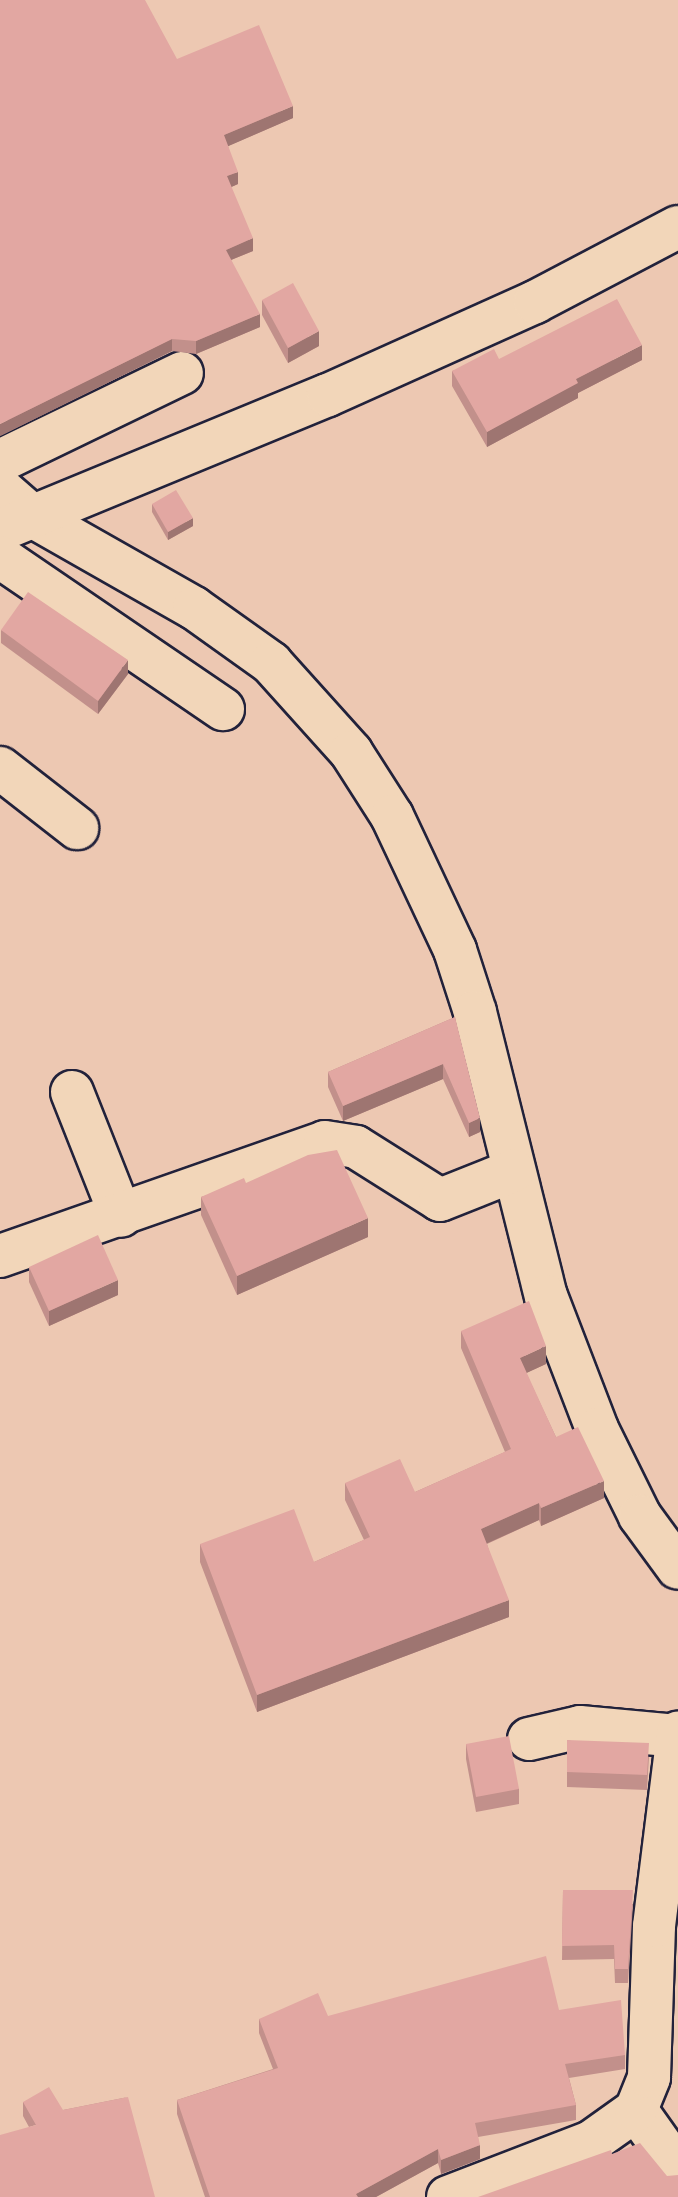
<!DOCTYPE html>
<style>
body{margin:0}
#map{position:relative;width:678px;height:2197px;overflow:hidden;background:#edc8b2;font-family:"Balsamiq Sans",sans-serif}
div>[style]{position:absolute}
.roads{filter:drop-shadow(2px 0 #22223b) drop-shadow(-2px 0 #22223b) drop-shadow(0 2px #22223b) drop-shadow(0 -2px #22223b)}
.minor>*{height:42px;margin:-21px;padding:0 21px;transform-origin:21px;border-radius:21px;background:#f2d6b9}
.wall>*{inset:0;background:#c2908b}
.shaded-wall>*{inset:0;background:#9e7571}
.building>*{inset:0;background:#e2a7a2}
span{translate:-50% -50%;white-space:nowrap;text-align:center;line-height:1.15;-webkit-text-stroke:7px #f2d6b9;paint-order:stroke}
</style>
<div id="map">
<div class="roads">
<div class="minor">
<div style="left:0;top:461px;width:202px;rotate:-25.8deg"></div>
<div style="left:0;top:488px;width:43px;rotate:41.2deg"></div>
<div style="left:32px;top:516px;width:186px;rotate:29.6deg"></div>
<div style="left:194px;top:608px;width:95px;rotate:35.5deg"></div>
<div style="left:271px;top:663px;width:120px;rotate:48deg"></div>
<div style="left:351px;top:752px;width:76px;rotate:57.4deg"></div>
<div style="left:392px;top:816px;width:148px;rotate:64.8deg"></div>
<div style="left:455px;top:950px;width:65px;rotate:72.1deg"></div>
<div style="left:475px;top:1012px;width:293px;rotate:76deg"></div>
<div style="left:546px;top:1296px;width:142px;rotate:69deg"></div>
<div style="left:597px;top:1429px;width:97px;rotate:63.7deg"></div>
<div style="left:640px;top:1516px;width:64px;rotate:53.8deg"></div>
<div style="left:0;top:530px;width:355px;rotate:-22.4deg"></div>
<div style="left:328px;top:395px;width:227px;rotate:-24.2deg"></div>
<div style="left:535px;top:302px;width:161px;rotate:-27.7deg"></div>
<div style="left:0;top:557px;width:270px;rotate:34.3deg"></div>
<div style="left:0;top:768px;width:98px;rotate:37.9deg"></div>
<div style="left:72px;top:1092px;width:133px;rotate:68.4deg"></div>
<div style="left:0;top:1256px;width:344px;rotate:-19.3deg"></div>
<div style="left:325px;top:1142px;width:31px;rotate:9deg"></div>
<div style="left:356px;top:1147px;width:99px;rotate:32.2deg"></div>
<div style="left:440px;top:1200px;width:79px;rotate:-21.7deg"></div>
<div style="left:529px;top:1739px;width:52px;rotate:-13.2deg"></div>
<div style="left:580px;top:1727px;width:97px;rotate:5.3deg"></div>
<div style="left:636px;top:2110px;width:72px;rotate:54.6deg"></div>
<div style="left:448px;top:2197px;width:153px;rotate:-21deg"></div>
<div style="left:591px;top:2142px;width:55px;rotate:-35.4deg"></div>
<div style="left:636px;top:2110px;width:35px;rotate:-68deg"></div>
<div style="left:649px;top:2077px;width:151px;rotate:-88.1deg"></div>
<div style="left:654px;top:1926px;width:195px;rotate:-82.9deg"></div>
</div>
</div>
<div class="wall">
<div style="clip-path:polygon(177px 59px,293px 118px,228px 146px,238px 184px,231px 187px,253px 251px,231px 260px,260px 327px,196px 354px,172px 351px,0 436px)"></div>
<div style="clip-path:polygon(262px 300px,319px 346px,288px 363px,262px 315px)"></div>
<div style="clip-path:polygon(499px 359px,642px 360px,578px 393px,578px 398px,487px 447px,452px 386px,452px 371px)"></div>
<div style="clip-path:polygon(152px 504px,193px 526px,168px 540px,152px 512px)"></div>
<div style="clip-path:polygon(1px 630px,128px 674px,98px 714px,1px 643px)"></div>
<div style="clip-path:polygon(455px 1017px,480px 1132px,469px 1137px,443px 1079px,343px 1121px,328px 1087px,328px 1072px)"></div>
<div style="clip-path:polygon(246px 1183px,368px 1237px,237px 1295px,201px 1215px,201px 1197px)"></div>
<div style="clip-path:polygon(29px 1267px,118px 1295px,49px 1326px,29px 1282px)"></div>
<div style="clip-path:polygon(461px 1331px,546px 1364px,526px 1373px,556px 1437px,604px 1498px,541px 1526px,539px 1520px,487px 1544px,509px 1617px,257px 1712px,200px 1562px,200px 1544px,314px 1562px,364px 1540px,345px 1500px,345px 1483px,415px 1492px,505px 1452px,461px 1348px)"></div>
<div style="clip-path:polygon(567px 1740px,649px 1757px,647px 1790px,567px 1787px)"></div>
<div style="clip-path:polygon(466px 1744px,519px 1789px,519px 1804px,476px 1812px,466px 1759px)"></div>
<div style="clip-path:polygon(563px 1890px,633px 1904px,628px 1983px,615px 1983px,614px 1959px,562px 1960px)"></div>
<div style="clip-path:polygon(559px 2010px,625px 2055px,625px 2069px,569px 2078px,576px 2105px,576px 2120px,478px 2137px,480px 2159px,441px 2174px,438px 2163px,376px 2197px,205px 2197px,177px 2114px,177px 2100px,273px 2069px,259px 2033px,259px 2019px)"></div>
<div style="clip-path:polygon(128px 2097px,29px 2127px,23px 2116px,23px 2102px,63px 2110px)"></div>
</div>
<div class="shaded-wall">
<div style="clip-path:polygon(293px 106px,293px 118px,224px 148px,224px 135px)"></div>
<div style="clip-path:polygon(238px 172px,238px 184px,227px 189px,227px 176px)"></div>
<div style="clip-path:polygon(253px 238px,253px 251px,226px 262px,226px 250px)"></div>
<div style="clip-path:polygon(260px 314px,260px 327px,196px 354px,196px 341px)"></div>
<div style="clip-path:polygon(319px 331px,319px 346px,288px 363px,288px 348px)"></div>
<div style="clip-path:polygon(172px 339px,172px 351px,0 436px,0 424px)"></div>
<div style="clip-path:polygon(642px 345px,642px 360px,578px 393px,578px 398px,487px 447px,487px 432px,576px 379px)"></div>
<div style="clip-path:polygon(193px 518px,193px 526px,168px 540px,168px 532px)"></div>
<div style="clip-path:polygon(128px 660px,128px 674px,98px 714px,98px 701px)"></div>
<div style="clip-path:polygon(443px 1064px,443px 1079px,343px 1121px,343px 1106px)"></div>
<div style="clip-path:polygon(480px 1118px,480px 1132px,469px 1137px,469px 1123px)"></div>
<div style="clip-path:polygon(368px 1218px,368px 1237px,237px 1295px,237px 1276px)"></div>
<div style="clip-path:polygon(118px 1280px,118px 1295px,49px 1326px,49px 1311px)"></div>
<div style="clip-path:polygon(546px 1346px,546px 1364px,520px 1376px,520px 1358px)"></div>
<div style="clip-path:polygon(604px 1481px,604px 1498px,541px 1526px,541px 1508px)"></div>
<div style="clip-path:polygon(539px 1503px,539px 1520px,481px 1546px,481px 1529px)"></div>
<div style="clip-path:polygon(509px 1600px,509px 1617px,257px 1712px,257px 1695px)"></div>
<div style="clip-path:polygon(480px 2145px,480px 2159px,441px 2174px,441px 2160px)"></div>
<div style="clip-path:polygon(438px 2149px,438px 2163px,376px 2197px,356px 2197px,356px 2194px)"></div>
</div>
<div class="building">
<div style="clip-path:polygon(0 0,145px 0,177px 59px,259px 25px,293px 106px,224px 135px,238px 172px,227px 176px,253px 238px,226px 250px,260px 314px,196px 341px,172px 339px,0 424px)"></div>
<div style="clip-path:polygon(293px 283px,319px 331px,288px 348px,262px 300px)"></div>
<div style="clip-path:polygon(617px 299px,642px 345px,576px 379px,578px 383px,487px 432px,452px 371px,494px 349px,499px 359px)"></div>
<div style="clip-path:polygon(176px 490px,193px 518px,168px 532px,152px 504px)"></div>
<div style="clip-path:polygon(28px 592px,128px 660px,98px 701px,1px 630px)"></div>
<div style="clip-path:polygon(455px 1017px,480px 1118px,469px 1123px,443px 1064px,343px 1106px,328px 1072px)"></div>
<div style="clip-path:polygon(337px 1150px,368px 1218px,237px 1276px,201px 1197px,244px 1178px,246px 1183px,308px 1155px)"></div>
<div style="clip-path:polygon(98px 1235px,118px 1280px,49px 1311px,29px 1267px)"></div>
<div style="clip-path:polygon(529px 1301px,546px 1346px,520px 1358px,556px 1437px,578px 1427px,604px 1481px,541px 1508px,539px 1503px,481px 1529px,509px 1600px,257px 1695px,200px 1544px,294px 1509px,314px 1562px,370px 1537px,345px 1483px,400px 1459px,415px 1492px,511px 1449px,461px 1331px)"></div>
<div style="clip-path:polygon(509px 1736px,519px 1789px,476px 1797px,466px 1744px)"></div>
<div style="clip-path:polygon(567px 1740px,649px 1743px,647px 1775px,567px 1772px)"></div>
<div style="clip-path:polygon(563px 1890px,633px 1890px,628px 1969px,615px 1969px,614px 1945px,562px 1946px)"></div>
<div style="clip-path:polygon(546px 1956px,559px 2010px,621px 2000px,625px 2055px,565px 2064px,576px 2105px,475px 2123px,480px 2145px,441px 2160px,438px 2149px,356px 2194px,358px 2197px,210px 2197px,177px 2100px,278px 2068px,259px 2019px,318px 1993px,328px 2016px)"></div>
<div style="clip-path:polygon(49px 2087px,63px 2110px,128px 2097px,155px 2197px,0 2197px,0 2135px,36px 2125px,23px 2102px)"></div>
<div style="clip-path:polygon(640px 2143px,667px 2176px,678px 2175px,678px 2197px,478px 2197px,611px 2150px,612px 2154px)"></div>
</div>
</div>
